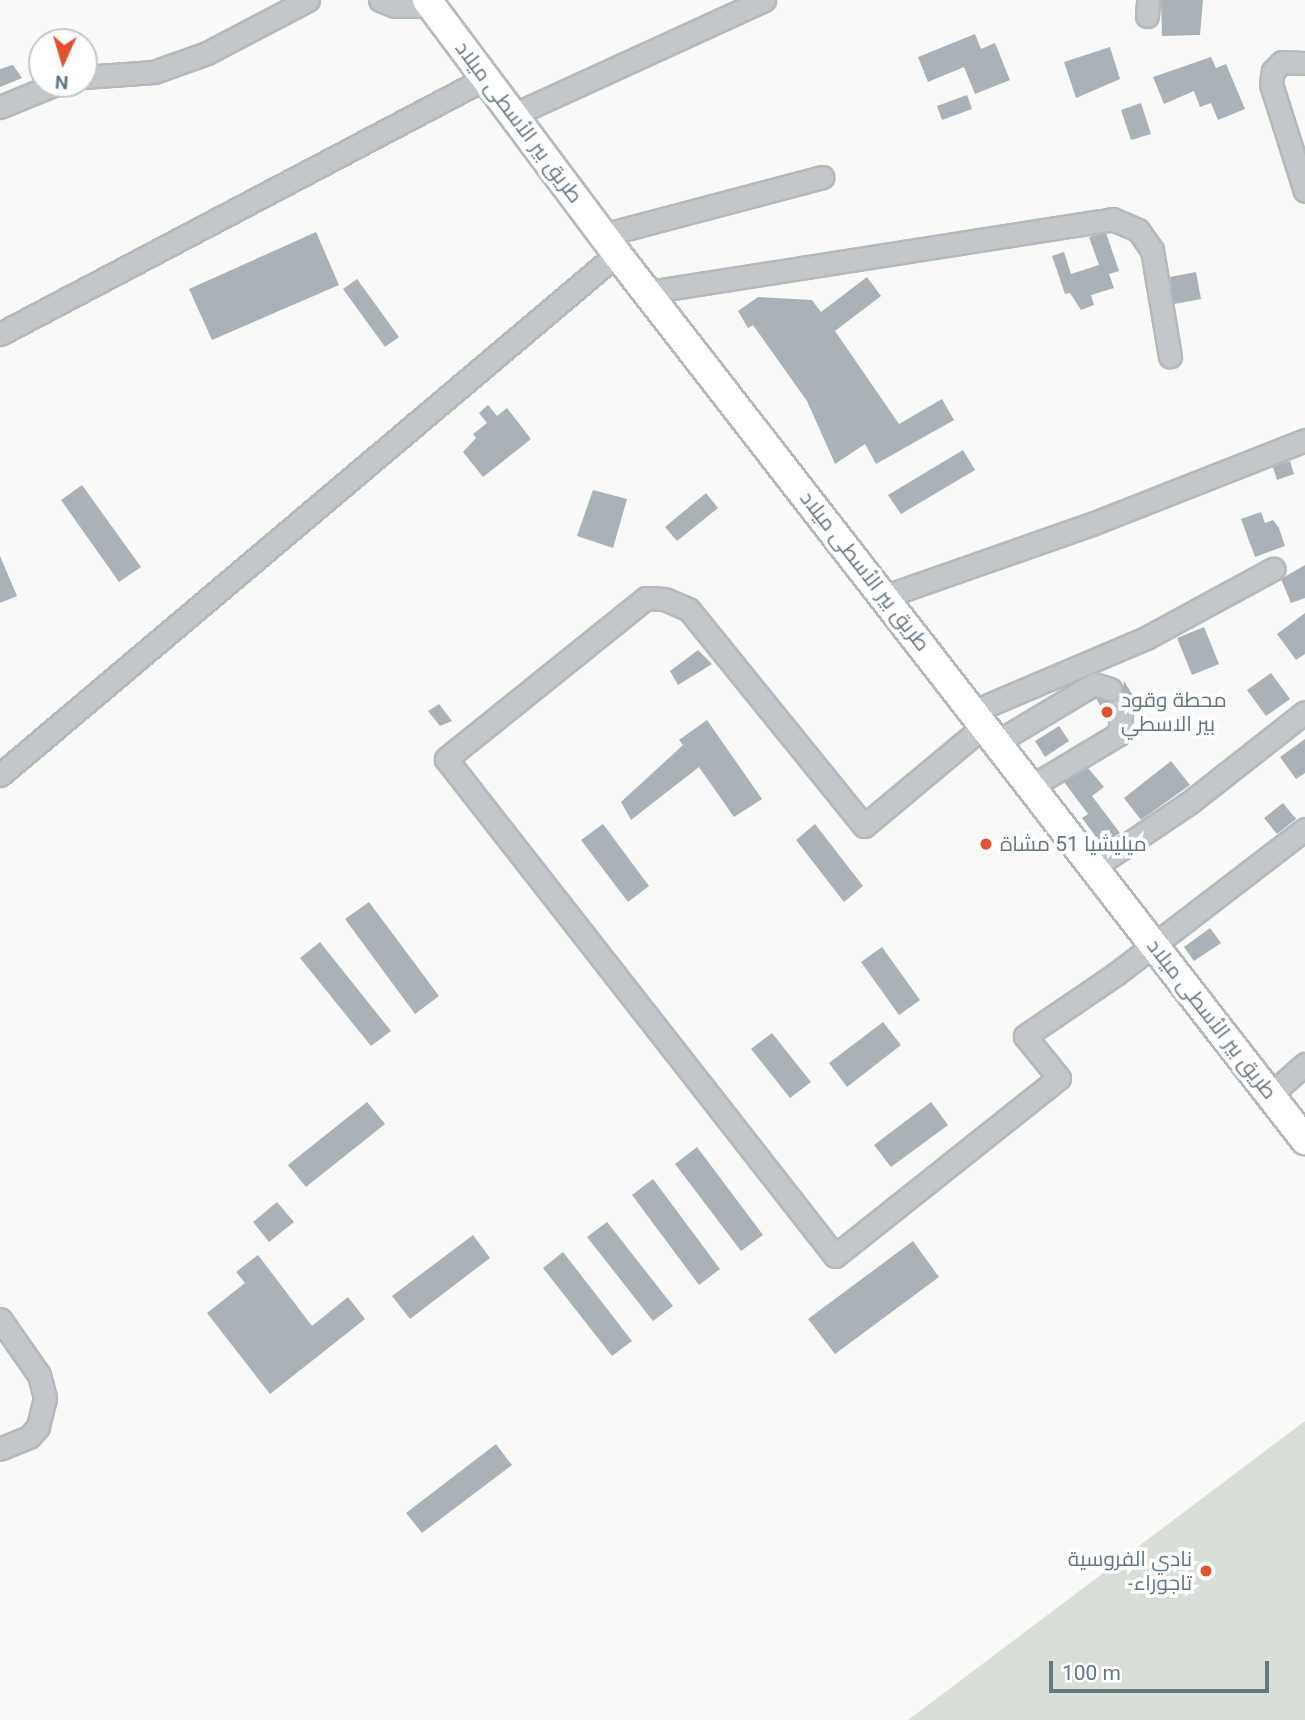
<!DOCTYPE html>
<meta charset="utf-8">
<style>
body{margin:0}
#map{position:relative;width:1305px;height:1720px;overflow:hidden;background:#f9f9f7;font-family:Roboto,Cairo,sans-serif}
div>[style]{position:absolute}
.green>*{inset:0;background:#d9ded6}
.building>*{inset:0;background:#a9b2b8}
.roads{filter:drop-shadow(2px 0 #b4b9bd) drop-shadow(-2px 0 #b4b9bd) drop-shadow(0 2px #b4b9bd) drop-shadow(0 -2px #b4b9bd)}
.minor>*{height:21px;margin:-10.5px;padding:0 10.5px;transform-origin:10.5px;border-radius:10.5px;background:#c2c7cb}
.major>*{height:28px;margin:-14px;padding:0 14px;transform-origin:14px;border-radius:14px;background:#fff}
.dots>*{width:19px;height:19px;translate:-50% -50%;box-sizing:border-box;border:4px solid #fff;border-radius:50%}
span{translate:-50% -50%;white-space:nowrap;text-align:center;line-height:1.15;-webkit-text-stroke:7px #fff;paint-order:stroke}
.street-label{font-size:21px;color:#647682}
.poi-label{font-size:21px;color:#647682}
.left{translate:0 -50%;text-align:left}
.right{translate:-100% -50%;text-align:right}
.north{position:absolute;left:28px;top:28px;width:70px;height:70px;box-sizing:border-box;background:#fff;border:2px solid #c1c8cd;border-radius:50%;rotate:184deg;font-size:19px;font-weight:700;line-height:28px;text-align:center;color:#647682}
.north::after{content:'';display:block;margin:auto;width:24px;height:32px;background:#e3512e;clip-path:polygon(50% 0,100% 100%,50% 72%,0 100%)}
.scale{position:absolute;left:1049px;top:1661px;width:220px;height:32px;box-sizing:border-box;border:4px solid #647682;border-top:0;padding-left:9px;font-size:21px;line-height:24px;white-space:nowrap;color:#647682;-webkit-text-stroke:5px #fff;paint-order:stroke}
</style>
<div id="map">
<div class="green">
<div style="clip-path:polygon(1305px 1421px,1305px 1720px,908px 1720px)"></div>
</div>
<div class="building">
<div style="clip-path:polygon(1161px 0,1203px 0,1200px 35px,1162px 36px)"></div>
<div style="clip-path:polygon(975px 34px,981px 49px,995px 43px,1010px 80px,975px 94px,964px 67px,928px 82px,918px 57px)"></div>
<div style="clip-path:polygon(1110px 47px,1120px 79px,1076px 98px,1064px 62px)"></div>
<div style="clip-path:polygon(1211px 57px,1216px 68px,1226px 64px,1245px 109px,1218px 120px,1211px 103px,1200px 107px,1194px 91px,1164px 104px,1153px 77px)"></div>
<div style="clip-path:polygon(13px 65px,22px 78px,0 87px,0 69px)"></div>
<div style="clip-path:polygon(967px 95px,972px 109px,942px 120px,937px 106px)"></div>
<div style="clip-path:polygon(1141px 103px,1151px 134px,1131px 140px,1121px 110px)"></div>
<div style="clip-path:polygon(316px 232px,339px 285px,212px 340px,189px 289px)"></div>
<div style="clip-path:polygon(1106px 233px,1119px 271px,1109px 274px,1114px 288px,1091px 295px,1094px 305px,1081px 310px,1070px 293px,1065px 294px,1052px 256px,1064px 252px,1071px 274px,1099px 265px,1089px 237px)"></div>
<div style="clip-path:polygon(1196px 272px,1201px 299px,1174px 304px,1170px 277px)"></div>
<div style="clip-path:polygon(867px 277px,881px 296px,835px 331px,899px 424px,942px 399px,954px 420px,876px 464px,865px 444px,835px 464px,807px 401px,753px 325px,748px 328px,738px 311px,758px 297px,812px 300px,821px 312px)"></div>
<div style="clip-path:polygon(357px 279px,399px 337px,385px 347px,343px 289px)"></div>
<div style="clip-path:polygon(488px 405px,497px 416px,507px 408px,531px 439px,483px 477px,463px 452px,476px 438px,473px 434px,487px 423px,479px 413px)"></div>
<div style="clip-path:polygon(963px 450px,975px 470px,901px 514px,888px 495px)"></div>
<div style="clip-path:polygon(1290px 461px,1294px 474px,1277px 480px,1273px 467px)"></div>
<div style="clip-path:polygon(82px 485px,141px 567px,119px 582px,61px 500px)"></div>
<div style="clip-path:polygon(593px 490px,627px 499px,613px 548px,577px 536px)"></div>
<div style="clip-path:polygon(706px 493px,718px 508px,677px 541px,665px 527px)"></div>
<div style="clip-path:polygon(1261px 512px,1265px 523px,1273px 520px,1279px 528px,1285px 546px,1255px 557px,1241px 519px)"></div>
<div style="clip-path:polygon(0 556px,17px 596px,0 603px)"></div>
<div style="clip-path:polygon(1305px 565px,1305px 598px,1291px 603px,1281px 579px)"></div>
<div style="clip-path:polygon(1305px 613px,1305px 654px,1296px 660px,1277px 634px)"></div>
<div style="clip-path:polygon(1204px 627px,1219px 664px,1192px 675px,1177px 638px)"></div>
<div style="clip-path:polygon(698px 650px,712px 664px,678px 685px,670px 671px)"></div>
<div style="clip-path:polygon(1271px 673px,1290px 699px,1266px 716px,1247px 690px)"></div>
<div style="clip-path:polygon(1124px 681px,1135px 699px,1133px 700px,1122px 694px)"></div>
<div style="clip-path:polygon(1096px 698px,1110px 702px,1108px 715px,1106px 716px)"></div>
<div style="clip-path:polygon(439px 704px,452px 721px,440px 726px,428px 711px)"></div>
<div style="clip-path:polygon(707px 720px,762px 799px,734px 817px,699px 767px,631px 820px,621px 802px,683px 745px,679px 740px)"></div>
<div style="clip-path:polygon(1059px 726px,1069px 741px,1045px 757px,1035px 741px)"></div>
<div style="clip-path:polygon(1305px 739px,1305px 773px,1296px 779px,1280px 757px)"></div>
<div style="clip-path:polygon(1171px 761px,1190px 785px,1141px 820px,1124px 798px)"></div>
<div style="clip-path:polygon(1088px 768px,1104px 787px,1092px 796px,1120px 833px,1102px 845px,1082px 818px,1088px 814px,1064px 782px)"></div>
<div style="clip-path:polygon(1283px 803px,1296px 819px,1277px 834px,1264px 818px)"></div>
<div style="clip-path:polygon(603px 824px,649px 886px,628px 902px,581px 840px)"></div>
<div style="clip-path:polygon(815px 824px,863px 886px,844px 902px,796px 840px)"></div>
<div style="clip-path:polygon(369px 902px,439px 996px,415px 1014px,345px 919px)"></div>
<div style="clip-path:polygon(1210px 928px,1221px 943px,1194px 961px,1184px 947px)"></div>
<div style="clip-path:polygon(320px 942px,391px 1031px,371px 1046px,300px 958px)"></div>
<div style="clip-path:polygon(882px 947px,920px 1000px,899px 1015px,861px 962px)"></div>
<div style="clip-path:polygon(883px 1022px,901px 1045px,847px 1087px,829px 1063px)"></div>
<div style="clip-path:polygon(772px 1033px,811px 1082px,790px 1098px,751px 1049px)"></div>
<div style="clip-path:polygon(367px 1102px,385px 1124px,306px 1187px,288px 1165px)"></div>
<div style="clip-path:polygon(931px 1102px,948px 1125px,891px 1167px,874px 1145px)"></div>
<div style="clip-path:polygon(697px 1147px,763px 1235px,741px 1251px,675px 1164px)"></div>
<div style="clip-path:polygon(653px 1179px,720px 1269px,699px 1285px,632px 1195px)"></div>
<div style="clip-path:polygon(277px 1202px,294px 1222px,269px 1242px,253px 1222px)"></div>
<div style="clip-path:polygon(607px 1222px,673px 1306px,653px 1321px,587px 1237px)"></div>
<div style="clip-path:polygon(473px 1235px,490px 1258px,410px 1319px,392px 1296px)"></div>
<div style="clip-path:polygon(913px 1241px,939px 1277px,835px 1354px,808px 1319px)"></div>
<div style="clip-path:polygon(563px 1252px,632px 1341px,612px 1356px,543px 1268px)"></div>
<div style="clip-path:polygon(258px 1255px,312px 1326px,348px 1297px,365px 1319px,270px 1394px,207px 1313px,245px 1283px,236px 1272px)"></div>
<div style="clip-path:polygon(496px 1444px,512px 1465px,422px 1533px,406px 1513px)"></div>
</div>
<div class="roads">
<div class="minor">
<div style="left:380px;top:0;width:16px;rotate:22deg"></div>
<div style="left:395px;top:6px;width:37px"></div>
<div style="left:1147px;top:16px;width:16px;rotate:-86deg"></div>
<div style="left:1305px;top:63px;width:23px;rotate:-178deg"></div>
<div style="left:1282px;top:62px;width:13px;rotate:135deg"></div>
<div style="left:1273px;top:71px;width:13px;rotate:99deg"></div>
<div style="left:1271px;top:84px;width:112px;rotate:72.4deg"></div>
<div style="left:84px;top:77px;width:70px;rotate:-4.1deg"></div>
<div style="left:154px;top:72px;width:56px;rotate:-19.7deg"></div>
<div style="left:207px;top:53px;width:114px;rotate:-27.7deg"></div>
<div style="left:0;top:107px;width:61px;rotate:-22.3deg"></div>
<div style="left:513px;top:115px;width:276px;rotate:-24.6deg"></div>
<div style="left:603px;top:235px;width:227px;rotate:-14.8deg"></div>
<div style="left:648px;top:292px;width:470px;rotate:-8.9deg"></div>
<div style="left:1112px;top:219px;width:28px;rotate:23deg"></div>
<div style="left:1138px;top:230px;width:24px;rotate:55deg"></div>
<div style="left:1152px;top:250px;width:108px;rotate:80.4deg"></div>
<div style="left:0;top:334px;width:549px;rotate:-27.78deg"></div>
<div style="left:886px;top:596px;width:218px;rotate:-19.3deg"></div>
<div style="left:1092px;top:524px;width:229px;rotate:-21.5deg"></div>
<div style="left:974px;top:711px;width:187px;rotate:-23deg"></div>
<div style="left:1146px;top:638px;width:145px;rotate:-28.5deg"></div>
<div style="left:984px;top:726px;width:156px;rotate:140.2deg"></div>
<div style="left:864px;top:826px;width:279px;rotate:-129deg"></div>
<div style="left:688px;top:609px;width:25px;rotate:-157deg"></div>
<div style="left:665px;top:599px;width:19px;rotate:-177deg"></div>
<div style="left:646px;top:598px;width:257px;rotate:141.2deg"></div>
<div style="left:446px;top:759px;width:631px;rotate:51.95deg"></div>
<div style="left:835px;top:1256px;width:286px;rotate:-38.5deg"></div>
<div style="left:1059px;top:1078px;width:54px;rotate:-129deg"></div>
<div style="left:1025px;top:1036px;width:110px;rotate:-34.3deg"></div>
<div style="left:1116px;top:974px;width:238px;rotate:-37.5deg"></div>
<div style="left:997px;top:742px;width:113px;rotate:-30.9deg"></div>
<div style="left:1094px;top:684px;width:17px;rotate:17deg"></div>
<div style="left:0;top:775px;width:808px;rotate:-40.18deg"></div>
<div style="left:1032px;top:786px;width:101px;rotate:-30.9deg"></div>
<div style="left:1119px;top:734px;width:27px;rotate:-84deg"></div>
<div style="left:1094px;top:867px;width:115px;rotate:-34deg"></div>
<div style="left:1189px;top:803px;width:147px;rotate:-38.1deg"></div>
<div style="left:1270px;top:1095px;width:47px;rotate:-41.5deg"></div>
<div style="left:0;top:1319px;width:68px;rotate:55.1deg"></div>
<div style="left:39px;top:1375px;width:24px;rotate:75deg"></div>
<div style="left:45px;top:1398px;width:30px;rotate:104deg"></div>
<div style="left:38px;top:1427px;width:13px;rotate:132deg"></div>
<div style="left:29px;top:1437px;width:31px;rotate:158deg"></div>
</div>
<div class="major">
<div style="left:427px;top:0;width:317px;rotate:53.2deg"></div>
<div style="left:617px;top:254px;width:1122px;rotate:52.17deg"></div>
</div>
</div>
<div class="dots">
<div style="left:1107px;top:712px;background:#e3512e"></div>
<div style="left:986px;top:844px;background:#e3512e"></div>
<div style="left:1206px;top:1571px;background:#e3512e"></div>
</div>
<div class="street-label">
<span style="left:519px;top:122px;rotate:53deg">طريق بير الأسطى ميلاد</span>
<span style="left:865px;top:571px;rotate:52deg">طريق بير الأسطى ميلاد</span>
<span style="left:1212px;top:1019px;rotate:52deg">طريق بير الأسطى ميلاد</span>
</div>
<div class="poi-label">
<span class="left" style="left:1121px;top:712px">محطة وقود<br>بير الاسطي</span>
<span class="left" style="left:1000px;top:844px">ميليشيا 51 مشاة</span>
<span class="right" style="left:1192px;top:1571px">نادي الفروسية<br>-تاجوراء</span>
</div>
<div class="north">N</div>
<div class="scale">100 m</div>
</div>
